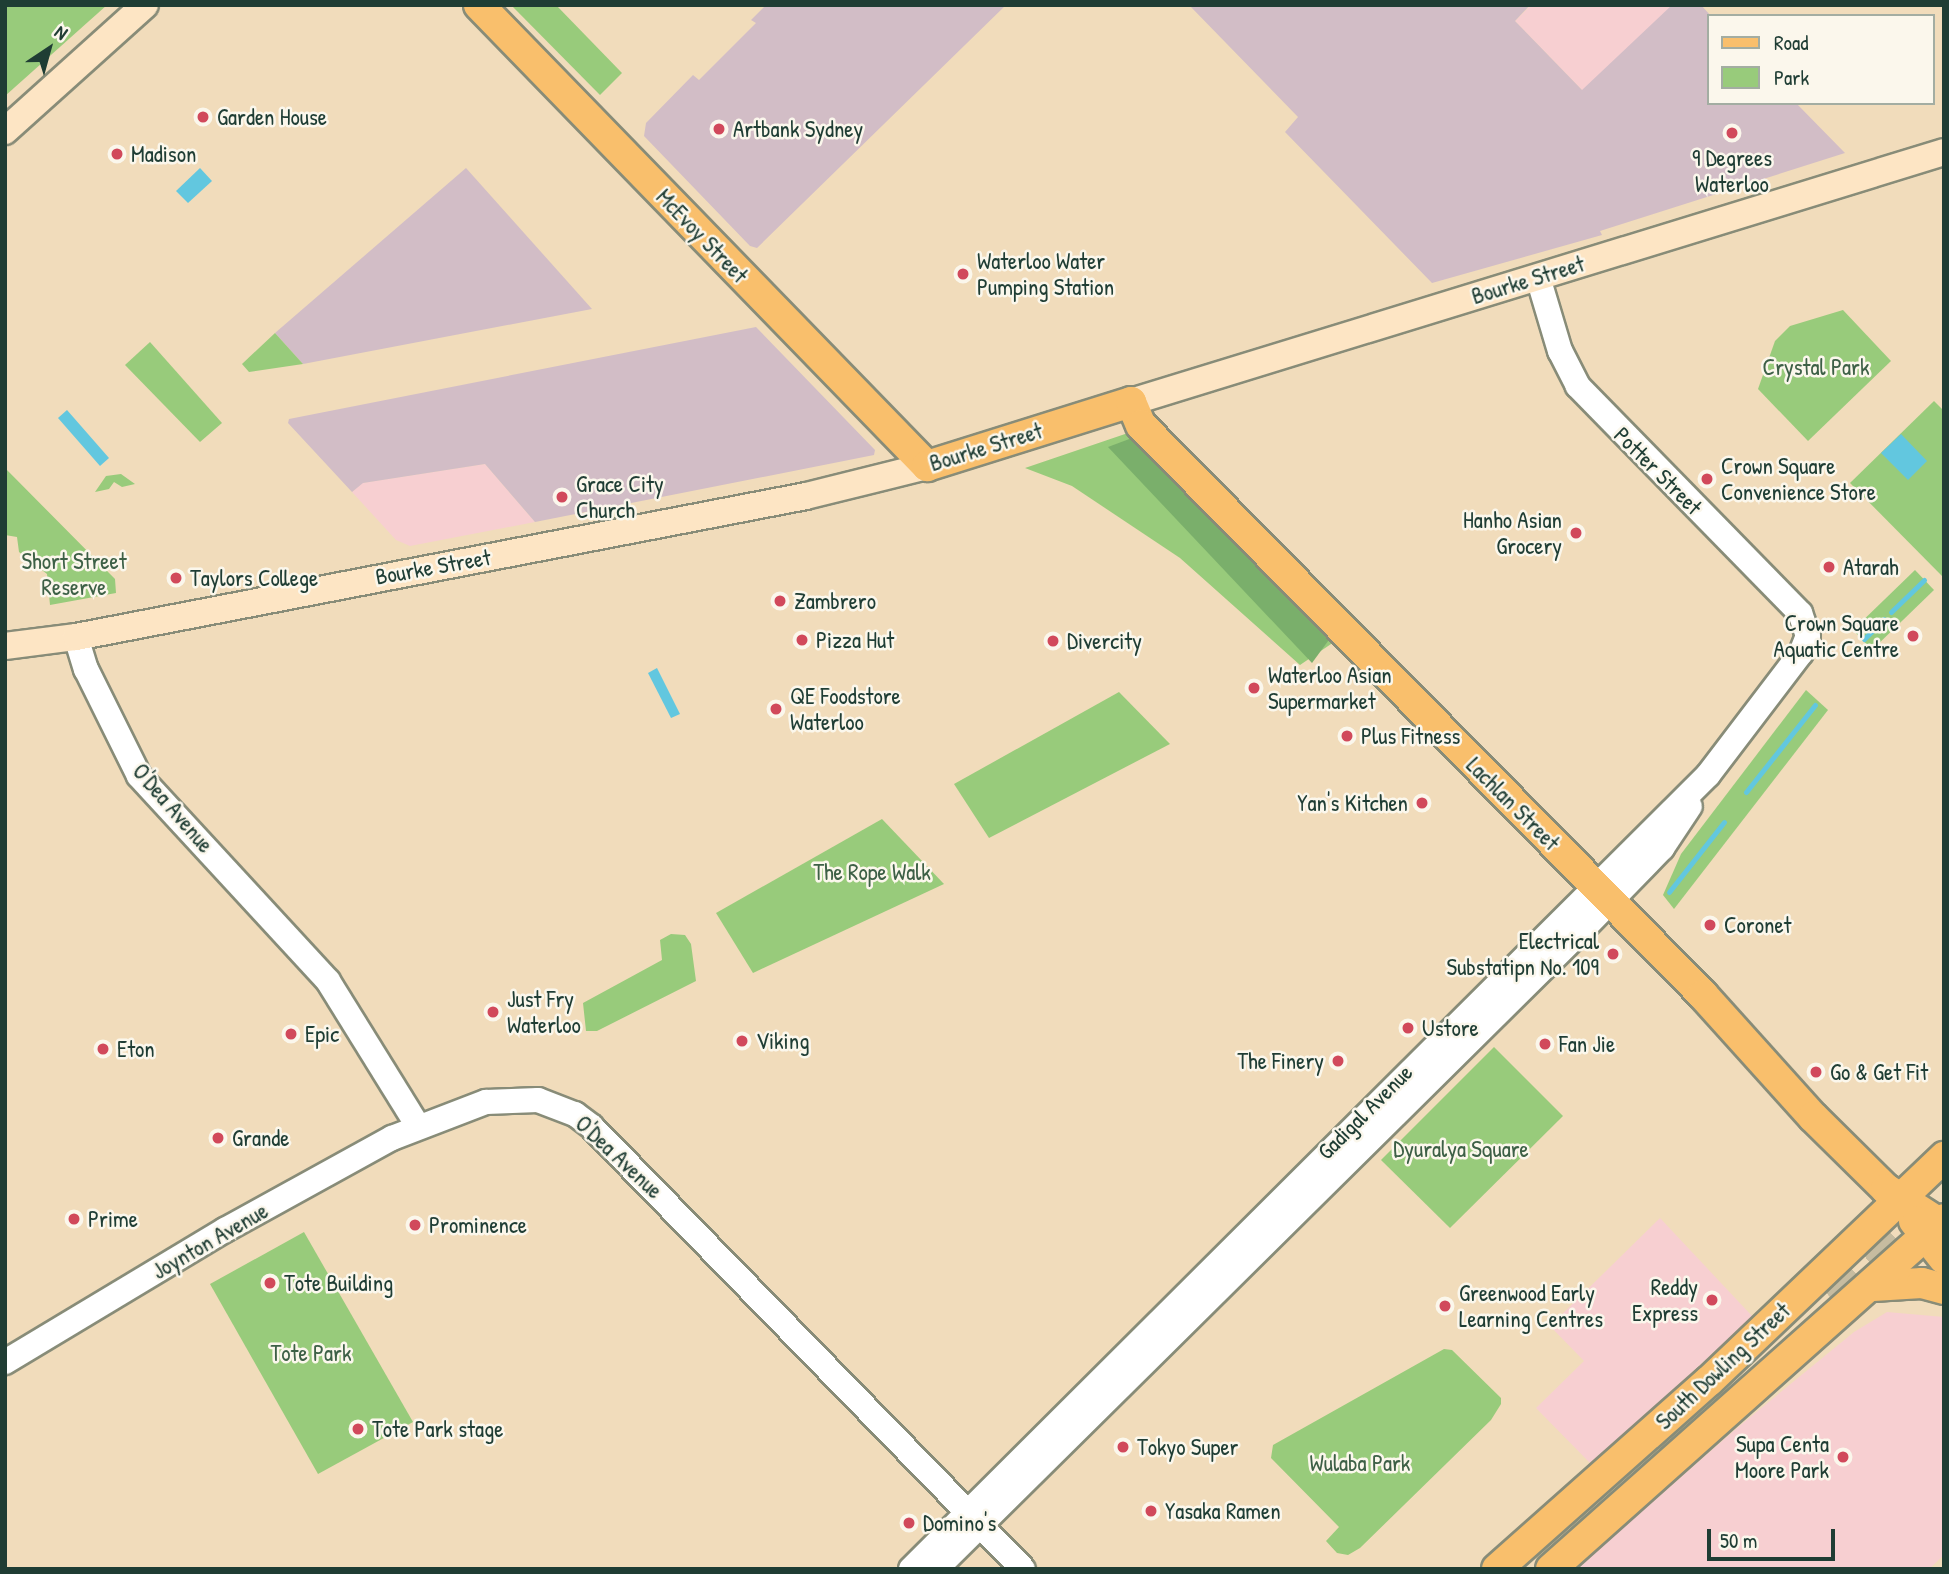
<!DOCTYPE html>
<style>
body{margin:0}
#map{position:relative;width:1949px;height:1574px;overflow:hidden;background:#f1dcbb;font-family:"Patrick Hand",sans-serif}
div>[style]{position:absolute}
.built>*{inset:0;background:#f7cfd1}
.industrial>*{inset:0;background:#d2bdc6}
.green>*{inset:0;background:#98cb7b}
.forest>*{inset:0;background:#7aaf6b}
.water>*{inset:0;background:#62c7df}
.stream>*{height:5px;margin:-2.5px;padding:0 2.5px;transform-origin:2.5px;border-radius:2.5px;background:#62c7df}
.motorway-tunnel>*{height:35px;margin-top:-17.5px;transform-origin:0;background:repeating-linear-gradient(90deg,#c7bca0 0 35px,transparent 0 53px)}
.roads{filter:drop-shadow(2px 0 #888c78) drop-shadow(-2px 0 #888c78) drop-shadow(0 2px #888c78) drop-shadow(0 -2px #888c78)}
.tertiary>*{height:24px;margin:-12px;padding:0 12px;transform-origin:12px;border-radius:12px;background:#fff}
.secondary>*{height:26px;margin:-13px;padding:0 13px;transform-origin:13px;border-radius:13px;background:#fde5c4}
.primary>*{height:30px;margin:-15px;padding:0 15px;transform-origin:15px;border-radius:15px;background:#f9bf6c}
.dots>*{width:19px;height:19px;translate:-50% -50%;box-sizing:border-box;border:4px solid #fbf7ec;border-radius:50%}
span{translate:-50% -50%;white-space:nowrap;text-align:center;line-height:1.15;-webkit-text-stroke:5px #fbf7ec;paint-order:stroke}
.poi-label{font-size:23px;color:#1f3d34}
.left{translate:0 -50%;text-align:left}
.right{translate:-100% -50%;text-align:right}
.street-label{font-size:23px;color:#1f3d34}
.park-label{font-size:23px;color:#3d6046}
.frame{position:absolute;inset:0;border:7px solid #1f3d34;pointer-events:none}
.legend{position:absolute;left:1707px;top:14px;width:228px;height:91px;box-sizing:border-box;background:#fbf7ec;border:2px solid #a3ada2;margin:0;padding:9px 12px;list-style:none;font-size:21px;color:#1f3d34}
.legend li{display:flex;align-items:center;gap:14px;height:35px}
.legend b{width:35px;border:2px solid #a3ada2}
.north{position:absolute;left:14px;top:14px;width:70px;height:70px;-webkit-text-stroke:5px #fbf7ec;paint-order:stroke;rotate:36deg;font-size:19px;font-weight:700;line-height:28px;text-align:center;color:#1f3d34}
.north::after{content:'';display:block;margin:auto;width:24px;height:32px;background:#1f3d34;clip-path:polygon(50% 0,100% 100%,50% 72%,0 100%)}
.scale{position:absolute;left:1707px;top:1529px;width:128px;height:32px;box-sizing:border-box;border:4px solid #1f3d34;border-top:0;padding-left:9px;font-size:21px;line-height:24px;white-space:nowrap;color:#1f3d34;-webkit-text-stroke:5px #fbf7ec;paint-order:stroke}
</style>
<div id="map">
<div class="built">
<div style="clip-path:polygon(1531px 5px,1673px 5px,1583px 91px,1515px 21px)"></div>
<div style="clip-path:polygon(485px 464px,535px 522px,410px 546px,396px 540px,352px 492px,362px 483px)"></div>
<div style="clip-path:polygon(1660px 1218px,1753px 1317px,1591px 1464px,1536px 1408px,1584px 1361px,1550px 1326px)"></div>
<div style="clip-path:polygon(1887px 1312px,1944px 1317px,1944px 1555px,1929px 1569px,1576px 1569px,1737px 1428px,1854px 1332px)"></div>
</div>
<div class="industrial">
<div style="clip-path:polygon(766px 5px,1006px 5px,757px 248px,750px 246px,644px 136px,646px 123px,693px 75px,699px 80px,756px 23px,751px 20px)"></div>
<div style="clip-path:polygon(1189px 5px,1530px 5px,1515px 21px,1582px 90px,1672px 5px,1701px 5px,1711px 16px,1709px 103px,1796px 103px,1845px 153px,1600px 231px,1602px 235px,1432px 283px,1285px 132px,1298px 117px)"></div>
<div style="clip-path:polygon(466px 168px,592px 309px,303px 364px,275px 333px)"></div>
<div style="clip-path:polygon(756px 327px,875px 450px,874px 455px,535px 522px,485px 464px,363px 483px,352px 492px,288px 423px,289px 419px)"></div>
</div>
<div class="green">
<div style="clip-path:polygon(5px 5px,107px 5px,5px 96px)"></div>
<div style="clip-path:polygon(511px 5px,556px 5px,622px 73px,600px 95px)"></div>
<div style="clip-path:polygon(1843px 310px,1891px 361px,1808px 441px,1758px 389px,1775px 341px,1790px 326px)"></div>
<div style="clip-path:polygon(275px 333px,303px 364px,249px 372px,242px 364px)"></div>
<div style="clip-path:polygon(150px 342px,222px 423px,200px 442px,125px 365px)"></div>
<div style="clip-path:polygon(1934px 401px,1944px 411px,1944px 578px,1850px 483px)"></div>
<div style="clip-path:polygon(1128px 433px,1334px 642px,1300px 665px,1180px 558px,1072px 486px,1025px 468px)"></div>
<div style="clip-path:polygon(5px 468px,115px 579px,116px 593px,50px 605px,47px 574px,19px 552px,17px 537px,5px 535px)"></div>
<div style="clip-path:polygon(121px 474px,135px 484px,122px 487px,114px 482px,109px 489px,95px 492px,106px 476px)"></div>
<div style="clip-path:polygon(1915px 570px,1934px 590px,1872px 650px,1853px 630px)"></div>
<div style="clip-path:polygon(1806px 690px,1828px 710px,1674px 909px,1663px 895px,1681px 854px)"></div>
<div style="clip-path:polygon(1119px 692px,1170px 744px,989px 838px,954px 784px)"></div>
<div style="clip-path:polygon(882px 819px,944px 884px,753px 973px,716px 913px)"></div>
<div style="clip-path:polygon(671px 934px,685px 935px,691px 944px,696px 981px,597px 1031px,586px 1031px,583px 1003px,662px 960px,660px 940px)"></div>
<div style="clip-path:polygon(1494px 1047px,1563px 1116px,1450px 1228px,1381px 1160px)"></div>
<div style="clip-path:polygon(304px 1232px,413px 1422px,318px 1474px,210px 1284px)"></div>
<div style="clip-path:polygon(1444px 1349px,1452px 1350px,1501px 1398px,1501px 1404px,1491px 1420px,1360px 1548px,1348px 1555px,1337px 1553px,1326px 1541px,1339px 1527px,1271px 1458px,1273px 1445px)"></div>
</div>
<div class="forest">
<div style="clip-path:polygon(1132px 438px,1331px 637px,1312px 663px,1108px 447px)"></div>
</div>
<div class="water">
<div style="clip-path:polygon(200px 168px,212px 181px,188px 203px,176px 191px)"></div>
<div style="clip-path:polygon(67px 410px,109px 458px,100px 466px,58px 418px)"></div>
<div style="clip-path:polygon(1901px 434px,1927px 461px,1908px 480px,1881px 453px)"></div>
<div style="clip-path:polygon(657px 668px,680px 714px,671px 718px,648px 673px)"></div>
</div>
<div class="stream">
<div style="left:1891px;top:612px;width:46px;rotate:-44.1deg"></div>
<div style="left:1864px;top:639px;width:28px;rotate:-45deg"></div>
<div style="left:1746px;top:792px;width:111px;rotate:-51.6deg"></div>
<div style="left:1669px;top:892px;width:89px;rotate:-51.8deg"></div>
</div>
<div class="motorway-tunnel">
<div style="left:1824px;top:1290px;width:161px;rotate:-41.7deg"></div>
</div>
<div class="roads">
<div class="tertiary">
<div style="left:76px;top:637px;width:34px;rotate:73deg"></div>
<div style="left:86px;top:669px;width:119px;rotate:63.6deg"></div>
<div style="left:139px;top:776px;width:279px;rotate:47.3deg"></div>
<div style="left:328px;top:981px;width:171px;rotate:58.2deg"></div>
<div style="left:5px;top:1362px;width:257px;rotate:-31deg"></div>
<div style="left:225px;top:1230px;width:191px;rotate:-28.9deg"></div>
<div style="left:392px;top:1138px;width:101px;rotate:-21deg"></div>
<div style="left:486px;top:1102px;width:52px;rotate:-2.2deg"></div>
<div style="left:538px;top:1100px;width:40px;rotate:21deg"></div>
<div style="left:575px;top:1114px;width:21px;rotate:37deg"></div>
<div style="left:592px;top:1127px;width:617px;rotate:45.72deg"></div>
<div style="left:911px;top:1569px;width:1125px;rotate:-44.89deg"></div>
<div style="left:1708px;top:775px;width:153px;rotate:-52.7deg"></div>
<div style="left:1801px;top:653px;width:18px;rotate:-68deg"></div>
<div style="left:1808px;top:636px;width:24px;rotate:-109deg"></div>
<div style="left:1800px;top:613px;width:318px;rotate:-134.4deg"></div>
<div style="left:1578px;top:386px;width:39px;rotate:-117deg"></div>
<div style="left:1560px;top:351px;width:77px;rotate:-106.6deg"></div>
<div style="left:936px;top:1569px;width:914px;rotate:-44.69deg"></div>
<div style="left:1586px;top:926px;width:109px;rotate:-45.7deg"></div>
<div style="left:1662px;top:848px;width:50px;rotate:-56.3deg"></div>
</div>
<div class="secondary">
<div style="left:5px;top:131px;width:188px;rotate:-42deg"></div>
<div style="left:1131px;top:402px;width:851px;rotate:-17.09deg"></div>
<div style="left:5px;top:646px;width:72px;rotate:-7.2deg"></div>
<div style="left:76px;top:637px;width:743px;rotate:-10.93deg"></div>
<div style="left:806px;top:496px;width:125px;rotate:-13.9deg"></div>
</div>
<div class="primary">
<div style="left:479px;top:5px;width:643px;rotate:45.82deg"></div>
<div style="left:927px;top:466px;width:214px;rotate:-17.4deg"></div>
<div style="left:1131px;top:402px;width:25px;rotate:67deg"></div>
<div style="left:1141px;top:425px;width:800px;rotate:45.4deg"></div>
<div style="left:1703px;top:995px;width:164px;rotate:48deg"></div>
<div style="left:1813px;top:1117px;width:103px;rotate:44.6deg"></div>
<div style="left:1886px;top:1189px;width:69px;rotate:32.5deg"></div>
<div style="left:1914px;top:1221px;width:48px;rotate:51.7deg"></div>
<div style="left:1873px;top:1286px;width:49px;rotate:-3.5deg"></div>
<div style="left:1922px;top:1283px;width:23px;rotate:15deg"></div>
<div style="left:1497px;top:1569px;width:283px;rotate:-41.6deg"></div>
<div style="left:1709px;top:1381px;width:325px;rotate:-43.6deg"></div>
<div style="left:1551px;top:1569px;width:526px;rotate:-41.69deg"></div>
</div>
</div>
<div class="dots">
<div style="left:203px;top:117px;background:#d1495b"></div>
<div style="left:719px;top:129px;background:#d1495b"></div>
<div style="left:1732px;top:133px;background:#d1495b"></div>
<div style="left:117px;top:154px;background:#d1495b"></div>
<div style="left:963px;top:274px;background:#d1495b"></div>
<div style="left:1707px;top:479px;background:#d1495b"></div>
<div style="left:562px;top:497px;background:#d1495b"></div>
<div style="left:1576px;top:533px;background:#d1495b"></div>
<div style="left:1829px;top:567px;background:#d1495b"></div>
<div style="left:176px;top:578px;background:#d1495b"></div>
<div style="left:780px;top:601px;background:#d1495b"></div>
<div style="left:1913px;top:636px;background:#d1495b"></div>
<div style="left:802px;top:640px;background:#d1495b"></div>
<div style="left:1053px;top:641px;background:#d1495b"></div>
<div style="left:1254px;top:688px;background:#d1495b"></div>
<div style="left:776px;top:709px;background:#d1495b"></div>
<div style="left:1347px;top:736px;background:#d1495b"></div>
<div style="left:1422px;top:803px;background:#d1495b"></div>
<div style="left:1710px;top:925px;background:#d1495b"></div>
<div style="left:1613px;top:954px;background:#d1495b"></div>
<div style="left:493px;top:1012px;background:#d1495b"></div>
<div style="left:1408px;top:1028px;background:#d1495b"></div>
<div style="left:291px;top:1034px;background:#d1495b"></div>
<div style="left:742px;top:1041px;background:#d1495b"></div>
<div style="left:1545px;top:1044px;background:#d1495b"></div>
<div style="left:103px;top:1049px;background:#d1495b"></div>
<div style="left:1338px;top:1061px;background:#d1495b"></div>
<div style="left:1816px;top:1072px;background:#d1495b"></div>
<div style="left:218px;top:1138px;background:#d1495b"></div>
<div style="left:74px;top:1219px;background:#d1495b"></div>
<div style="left:415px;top:1225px;background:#d1495b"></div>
<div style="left:270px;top:1283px;background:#d1495b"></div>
<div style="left:1712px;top:1300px;background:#d1495b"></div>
<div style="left:1445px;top:1306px;background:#d1495b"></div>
<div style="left:358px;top:1429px;background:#d1495b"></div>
<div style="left:1123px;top:1447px;background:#d1495b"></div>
<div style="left:1843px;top:1457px;background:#d1495b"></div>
<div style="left:1151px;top:1511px;background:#d1495b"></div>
<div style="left:909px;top:1523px;background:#d1495b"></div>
</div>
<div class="poi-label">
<span class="left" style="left:217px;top:117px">Garden House</span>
<span class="left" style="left:733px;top:129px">Artbank Sydney</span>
<span class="left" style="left:131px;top:154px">Madison</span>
<span style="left:1732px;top:171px">9 Degrees<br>Waterloo</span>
<span class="left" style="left:977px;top:274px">Waterloo Water<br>Pumping Station</span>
<span class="left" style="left:1721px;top:479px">Crown Square<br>Convenience Store</span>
<span class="left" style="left:576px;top:497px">Grace City<br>Church</span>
<span class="right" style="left:1562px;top:533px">Hanho Asian<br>Grocery</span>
<span class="left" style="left:1843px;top:567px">Atarah</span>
<span class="left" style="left:190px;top:578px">Taylors College</span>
<span class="left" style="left:794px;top:601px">Zambrero</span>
<span class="right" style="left:1899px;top:636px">Crown Square<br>Aquatic Centre</span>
<span class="left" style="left:816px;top:640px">Pizza Hut</span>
<span class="left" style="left:1067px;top:641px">Divercity</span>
<span class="left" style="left:1268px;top:688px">Waterloo Asian<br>Supermarket</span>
<span class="left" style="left:790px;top:709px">QE Foodstore<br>Waterloo</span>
<span class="left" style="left:1361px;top:736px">Plus Fitness</span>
<span class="right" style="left:1408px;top:803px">Yan's Kitchen</span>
<span class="left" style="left:1724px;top:925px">Coronet</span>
<span class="right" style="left:1599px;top:954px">Electrical<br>Substatipn No. 109</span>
<span class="left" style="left:507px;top:1012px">Just Fry<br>Waterloo</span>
<span class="left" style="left:1422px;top:1028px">Ustore</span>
<span class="left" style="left:305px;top:1034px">Epic</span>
<span class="left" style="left:756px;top:1041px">Viking</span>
<span class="left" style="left:1559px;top:1044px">Fan Jie</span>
<span class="left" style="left:117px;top:1049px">Eton</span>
<span class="right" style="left:1324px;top:1061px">The Finery</span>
<span class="left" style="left:1830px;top:1072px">Go &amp; Get Fit</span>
<span class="left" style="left:232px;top:1138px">Grande</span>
<span class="left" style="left:88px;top:1219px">Prime</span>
<span class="left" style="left:429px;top:1225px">Prominence</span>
<span class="left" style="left:284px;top:1283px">Tote Building</span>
<span class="right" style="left:1698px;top:1300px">Reddy<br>Express</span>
<span class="left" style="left:1459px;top:1306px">Greenwood Early<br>Learning Centres</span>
<span class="left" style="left:372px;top:1429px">Tote Park stage</span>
<span class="right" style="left:1829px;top:1457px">Supa Centa<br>Moore Park</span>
<span class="left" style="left:1137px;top:1447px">Tokyo Super</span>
<span class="left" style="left:1165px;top:1511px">Yasaka Ramen</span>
<span class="left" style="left:923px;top:1523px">Domino's</span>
</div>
<div class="street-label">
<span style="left:702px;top:236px;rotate:46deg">McEvoy Street</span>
<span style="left:1528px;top:280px;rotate:-17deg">Bourke Street</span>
<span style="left:986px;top:447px;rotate:-17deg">Bourke Street</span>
<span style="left:1658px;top:471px;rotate:45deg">Potter Street</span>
<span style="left:433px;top:567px;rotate:-10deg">Bourke Street</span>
<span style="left:1513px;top:804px;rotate:45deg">Lachlan Street</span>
<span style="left:173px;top:808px;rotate:49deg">O'Dea Avenue</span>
<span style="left:1365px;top:1112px;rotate:-45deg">Gadigal Avenue</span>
<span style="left:619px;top:1157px;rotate:43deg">O'Dea Avenue</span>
<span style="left:210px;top:1241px;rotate:-30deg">Joynton Avenue</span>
<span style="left:1723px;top:1366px;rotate:-43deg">South Dowling Street</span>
</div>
<div class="park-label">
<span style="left:1816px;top:367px">Crystal Park</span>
<span style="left:74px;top:574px">Short Street<br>Reserve</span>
<span style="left:872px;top:872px">The Rope Walk</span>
<span style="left:1461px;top:1149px">Dyuralya Square</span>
<span style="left:311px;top:1353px">Tote Park</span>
<span style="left:1360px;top:1463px">Wulaba Park</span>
</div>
<div class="frame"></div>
<ul class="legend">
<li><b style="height:9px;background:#f9bf6c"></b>Road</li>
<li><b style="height:19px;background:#98cb7b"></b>Park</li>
</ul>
<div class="north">N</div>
<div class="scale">50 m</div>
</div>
